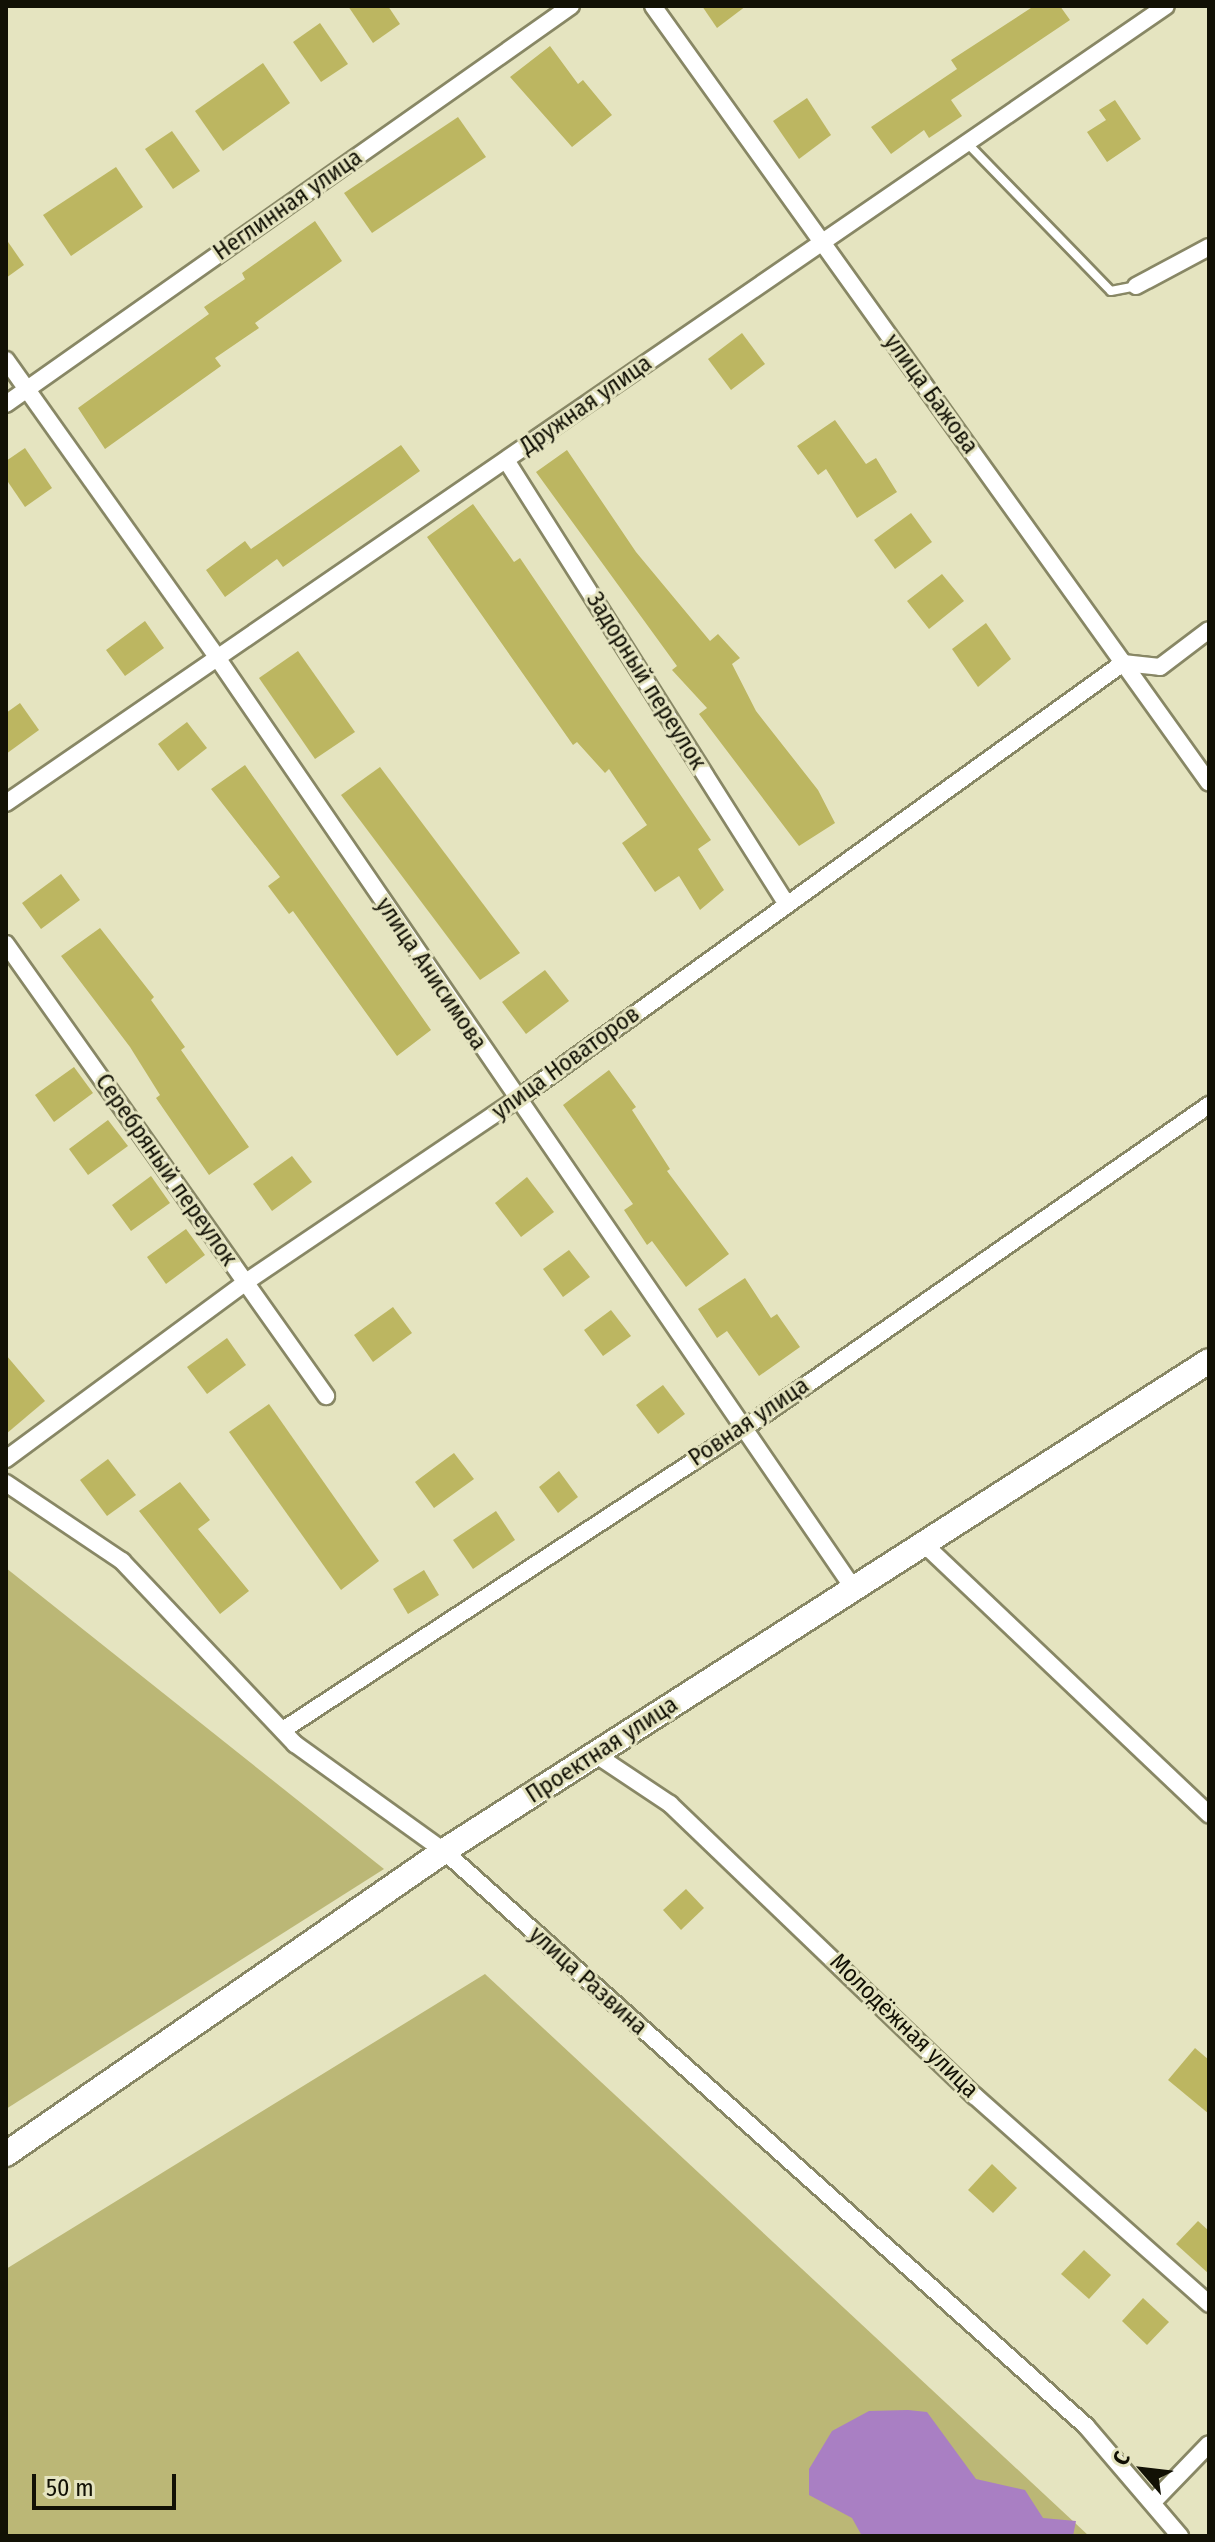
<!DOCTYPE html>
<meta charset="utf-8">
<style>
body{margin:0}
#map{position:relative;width:1215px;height:2542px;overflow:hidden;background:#e5e4c0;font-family:"Fira Sans Condensed",sans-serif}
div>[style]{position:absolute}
.green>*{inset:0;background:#bbb776}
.water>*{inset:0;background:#a97fc3}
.building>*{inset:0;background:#bcb661}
.roads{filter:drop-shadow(2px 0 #888765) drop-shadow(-2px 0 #888765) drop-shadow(0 2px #888765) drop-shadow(0 -2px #888765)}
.lane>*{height:8px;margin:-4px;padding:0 4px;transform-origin:4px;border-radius:4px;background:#fff}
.street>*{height:16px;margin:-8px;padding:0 8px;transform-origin:8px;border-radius:8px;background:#fff}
.secondary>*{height:24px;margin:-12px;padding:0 12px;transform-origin:12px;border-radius:12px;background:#fff}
span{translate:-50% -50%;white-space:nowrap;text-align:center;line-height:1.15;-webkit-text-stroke:6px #e5e4c0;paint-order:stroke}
.street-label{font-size:24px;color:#121105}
.frame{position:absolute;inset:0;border:8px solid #121105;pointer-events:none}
.north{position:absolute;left:1103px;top:2430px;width:80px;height:80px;-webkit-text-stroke:6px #e5e4c0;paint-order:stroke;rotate:298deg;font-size:22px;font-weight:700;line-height:32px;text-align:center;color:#121105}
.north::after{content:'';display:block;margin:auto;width:28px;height:36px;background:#121105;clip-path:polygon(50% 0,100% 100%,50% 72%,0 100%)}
.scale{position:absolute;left:32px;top:2474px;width:144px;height:36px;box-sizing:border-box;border:4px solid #121105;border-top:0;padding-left:10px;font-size:24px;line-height:28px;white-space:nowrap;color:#121105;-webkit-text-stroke:6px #e5e4c0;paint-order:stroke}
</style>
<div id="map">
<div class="green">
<div style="clip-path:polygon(6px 1568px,384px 1869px,6px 2109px)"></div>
<div style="clip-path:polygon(485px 1974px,1089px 2536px,6px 2536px,6px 2269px)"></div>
</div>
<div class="water">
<div style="clip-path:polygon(908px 2410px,927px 2412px,976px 2479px,1025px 2490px,1043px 2518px,1076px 2521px,1073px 2536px,862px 2536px,852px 2518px,809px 2495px,809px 2469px,832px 2431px,869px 2411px)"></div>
</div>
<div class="building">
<div style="clip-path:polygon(348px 6px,388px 6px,400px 24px,373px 43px)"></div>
<div style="clip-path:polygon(702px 6px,746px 6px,717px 28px)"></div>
<div style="clip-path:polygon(1034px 6px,1060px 6px,1070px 20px,951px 100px,962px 116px,929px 138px,924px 130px,891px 154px,871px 127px,957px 69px,951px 60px)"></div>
<div style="clip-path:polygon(320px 23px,348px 64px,321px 82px,293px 42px)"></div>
<div style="clip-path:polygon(550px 46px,578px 84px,583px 80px,612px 115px,572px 147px,510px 77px)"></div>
<div style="clip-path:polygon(263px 63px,290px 103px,223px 151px,195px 111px)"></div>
<div style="clip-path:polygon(807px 98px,831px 135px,799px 159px,773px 121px)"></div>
<div style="clip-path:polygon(1115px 100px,1141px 139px,1107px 162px,1087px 132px,1106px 120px,1099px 110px)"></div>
<div style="clip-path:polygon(458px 117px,486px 157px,372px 233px,344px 193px)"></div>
<div style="clip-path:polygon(172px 131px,200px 171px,173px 189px,145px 149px)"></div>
<div style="clip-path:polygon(116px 167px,143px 207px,71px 256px,43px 215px)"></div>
<div style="clip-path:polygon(315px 221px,342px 261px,255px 323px,259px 328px,215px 358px,221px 366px,105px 449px,78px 408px,209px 314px,204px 307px,245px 279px,242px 273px)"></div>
<div style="clip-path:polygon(6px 239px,24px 265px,6px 278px)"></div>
<div style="clip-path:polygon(742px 333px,765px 364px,731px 390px,708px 359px)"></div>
<div style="clip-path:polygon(835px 420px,866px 464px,876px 458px,897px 492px,857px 518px,826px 469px,818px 475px,797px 446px)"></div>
<div style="clip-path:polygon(401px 445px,420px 471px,283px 567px,277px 559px,225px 597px,206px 570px,245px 541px,251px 549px)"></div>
<div style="clip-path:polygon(25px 448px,52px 488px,25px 507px,6px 479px,6px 461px)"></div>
<div style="clip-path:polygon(567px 450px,636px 552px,710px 641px,718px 634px,740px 658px,732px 664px,756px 711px,818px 790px,835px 823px,799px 846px,699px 714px,707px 708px,672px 670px,677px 666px,536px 472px)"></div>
<div style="clip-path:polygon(473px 504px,514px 562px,520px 558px,711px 840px,698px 849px,724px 890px,700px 910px,679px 876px,655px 892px,622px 843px,647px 825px,609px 769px,605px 773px,577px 742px,573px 745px,427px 537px)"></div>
<div style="clip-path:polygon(911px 513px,932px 542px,895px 569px,874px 540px)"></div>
<div style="clip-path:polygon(942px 574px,964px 601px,929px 629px,907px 601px)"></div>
<div style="clip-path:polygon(145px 621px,164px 648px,125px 676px,106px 650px)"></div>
<div style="clip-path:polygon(986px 623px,1011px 659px,978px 687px,952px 649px)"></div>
<div style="clip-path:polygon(298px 651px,355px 732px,315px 759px,259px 678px)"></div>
<div style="clip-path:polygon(20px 703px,39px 730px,6px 754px,6px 713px)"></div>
<div style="clip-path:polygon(187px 722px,207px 748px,178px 771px,158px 744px)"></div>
<div style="clip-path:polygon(245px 765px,431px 1030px,397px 1056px,293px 911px,289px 914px,268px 886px,280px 877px,211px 789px)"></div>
<div style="clip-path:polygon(380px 767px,520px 953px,480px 980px,341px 795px)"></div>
<div style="clip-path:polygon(61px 874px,80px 900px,41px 929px,22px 903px)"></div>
<div style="clip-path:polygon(100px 928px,154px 997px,151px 1000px,185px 1047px,181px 1050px,249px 1147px,209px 1175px,156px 1098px,160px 1095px,130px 1047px,61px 956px)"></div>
<div style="clip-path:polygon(545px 970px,569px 1001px,526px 1034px,502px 1002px)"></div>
<div style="clip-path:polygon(74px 1067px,93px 1093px,54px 1122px,35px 1095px)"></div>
<div style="clip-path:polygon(609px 1070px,636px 1107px,632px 1110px,670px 1169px,667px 1171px,729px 1254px,686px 1287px,652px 1241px,647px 1245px,624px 1210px,633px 1204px,563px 1105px)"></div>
<div style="clip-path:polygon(108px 1120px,128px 1146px,88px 1175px,69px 1149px)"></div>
<div style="clip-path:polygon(292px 1156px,312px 1182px,272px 1211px,253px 1184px)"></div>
<div style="clip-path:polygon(151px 1176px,170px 1203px,131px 1231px,112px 1205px)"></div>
<div style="clip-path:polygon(527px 1177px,554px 1212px,521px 1237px,495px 1203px)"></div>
<div style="clip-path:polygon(186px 1229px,205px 1255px,166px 1284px,147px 1257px)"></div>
<div style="clip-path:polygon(569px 1250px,590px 1277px,563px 1297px,543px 1269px)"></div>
<div style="clip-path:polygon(745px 1278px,771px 1318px,777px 1314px,800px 1347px,759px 1376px,727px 1331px,717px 1338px,698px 1309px)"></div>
<div style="clip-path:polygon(393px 1307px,412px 1333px,373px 1362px,354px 1335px)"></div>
<div style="clip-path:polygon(611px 1310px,631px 1336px,603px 1356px,584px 1330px)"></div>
<div style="clip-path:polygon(227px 1338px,246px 1365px,207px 1394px,187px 1367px)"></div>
<div style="clip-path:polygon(6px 1355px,45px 1401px,6px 1434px)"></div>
<div style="clip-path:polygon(663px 1385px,685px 1414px,658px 1434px,636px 1405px)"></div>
<div style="clip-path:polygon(269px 1404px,379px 1561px,341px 1590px,229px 1432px)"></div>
<div style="clip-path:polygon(454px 1453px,474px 1479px,434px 1508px,415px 1482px)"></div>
<div style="clip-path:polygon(108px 1459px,136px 1495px,107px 1516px,80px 1480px)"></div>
<div style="clip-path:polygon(559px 1471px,578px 1497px,558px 1513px,539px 1487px)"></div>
<div style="clip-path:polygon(180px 1482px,210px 1520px,198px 1529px,249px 1591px,220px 1614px,139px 1511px)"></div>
<div style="clip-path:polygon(496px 1511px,515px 1540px,473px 1569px,453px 1540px)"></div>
<div style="clip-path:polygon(424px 1570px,439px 1595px,408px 1614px,393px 1589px)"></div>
<div style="clip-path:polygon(686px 1889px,704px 1908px,681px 1930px,663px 1910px)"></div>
<div style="clip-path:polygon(1195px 2048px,1209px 2060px,1209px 2114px,1168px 2080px)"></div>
<div style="clip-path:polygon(992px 2164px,1017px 2188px,993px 2213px,968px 2190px)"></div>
<div style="clip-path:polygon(1198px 2221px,1209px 2231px,1209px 2274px,1176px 2244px)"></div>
<div style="clip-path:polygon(1084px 2250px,1111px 2275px,1089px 2299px,1061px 2274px)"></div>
<div style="clip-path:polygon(1143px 2298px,1169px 2322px,1147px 2345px,1122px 2321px)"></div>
</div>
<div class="roads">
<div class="lane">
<div style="left:967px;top:143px;width:206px;rotate:45.8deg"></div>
<div style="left:1111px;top:291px;width:25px;rotate:-11deg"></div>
</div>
<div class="street">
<div style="left:653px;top:6px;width:955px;rotate:54.41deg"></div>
<div style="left:1136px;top:286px;width:83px;rotate:-28.1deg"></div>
<div style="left:6px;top:360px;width:363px;rotate:54.6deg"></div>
<div style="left:216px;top:656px;width:1130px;rotate:55.64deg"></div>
<div style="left:6px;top:404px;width:691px;rotate:-35.16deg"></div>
<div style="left:506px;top:460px;width:524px;rotate:57.7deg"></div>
<div style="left:6px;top:803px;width:1407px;rotate:-34.49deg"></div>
<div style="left:6px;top:944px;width:554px;rotate:54.7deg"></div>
<div style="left:6px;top:1459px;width:298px;rotate:-36.4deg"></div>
<div style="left:246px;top:1282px;width:326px;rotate:-34deg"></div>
<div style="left:516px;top:1100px;width:748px;rotate:-35.75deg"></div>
<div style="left:1123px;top:663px;width:37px;rotate:6deg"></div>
<div style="left:1160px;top:667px;width:61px;rotate:-37.1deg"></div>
<div style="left:6px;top:1483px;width:140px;rotate:33.9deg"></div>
<div style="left:122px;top:1561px;width:252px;rotate:46.6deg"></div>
<div style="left:295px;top:1744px;width:183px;rotate:35.7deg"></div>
<div style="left:444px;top:1851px;width:862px;rotate:41.85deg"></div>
<div style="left:1086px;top:2426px;width:145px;rotate:49.5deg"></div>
<div style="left:924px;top:1544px;width:393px;rotate:43.5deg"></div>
<div style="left:283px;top:1730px;width:550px;rotate:-33.2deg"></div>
<div style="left:743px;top:1429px;width:568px;rotate:-34.81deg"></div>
<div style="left:595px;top:1754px;width:90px;rotate:33.7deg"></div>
<div style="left:670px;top:1804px;width:422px;rotate:43.8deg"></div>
<div style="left:975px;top:2096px;width:313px;rotate:41.6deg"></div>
<div style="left:1154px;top:2501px;width:79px;rotate:-46deg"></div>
</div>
<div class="secondary">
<div style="left:6px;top:2154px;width:533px;rotate:-34.67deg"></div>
<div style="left:444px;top:1851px;width:908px;rotate:-32.64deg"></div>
</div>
</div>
<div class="street-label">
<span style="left:288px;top:205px;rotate:-35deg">Неглинная улица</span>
<span style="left:931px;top:394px;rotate:54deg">улица Бажова</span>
<span style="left:586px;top:405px;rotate:-35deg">Дружная улица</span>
<span style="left:646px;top:681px;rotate:58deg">Задорный переулок</span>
<span style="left:431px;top:974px;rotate:56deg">улица Анисимова</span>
<span style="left:566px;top:1063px;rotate:-36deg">улица Новаторов</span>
<span style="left:166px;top:1170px;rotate:55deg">Серебряный переулок</span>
<span style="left:749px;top:1422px;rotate:-34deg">Ровная улица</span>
<span style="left:602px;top:1750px;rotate:-33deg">Проектная улица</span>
<span style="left:588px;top:1981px;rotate:42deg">улица Развина</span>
<span style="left:904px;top:2026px;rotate:44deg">Молодёжная улица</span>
</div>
<div class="frame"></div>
<div class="north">С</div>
<div class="scale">50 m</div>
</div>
